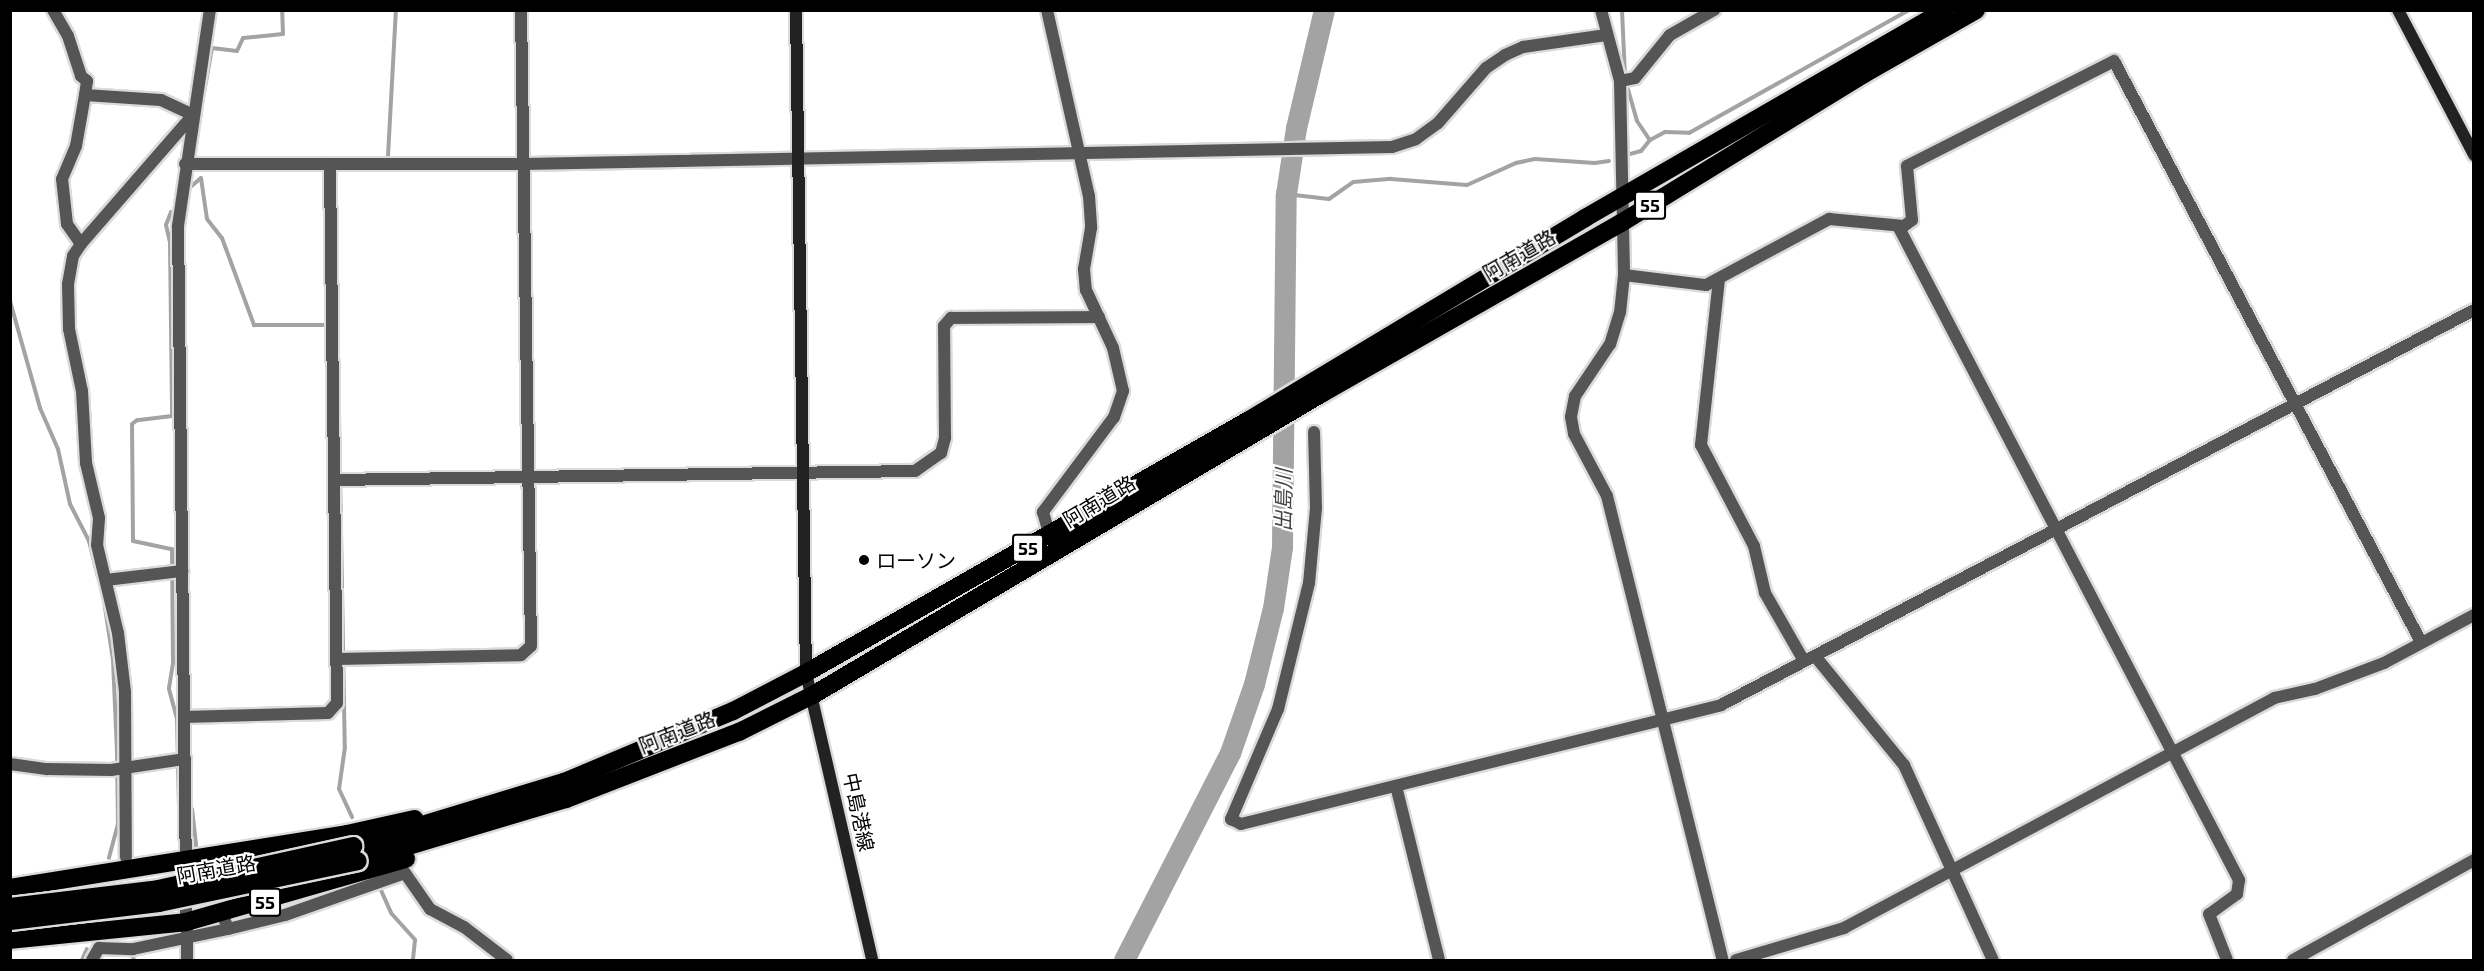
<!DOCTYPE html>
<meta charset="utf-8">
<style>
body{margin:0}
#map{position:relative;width:2484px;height:971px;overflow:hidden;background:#fff;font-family:"Exo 2","Noto Sans JP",sans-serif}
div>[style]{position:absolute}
.stream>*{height:4px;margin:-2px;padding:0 2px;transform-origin:2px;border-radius:2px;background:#a3a3a3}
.river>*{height:21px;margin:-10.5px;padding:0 10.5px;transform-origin:10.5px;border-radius:10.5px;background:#a3a3a3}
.roads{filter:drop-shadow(2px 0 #dbdbdb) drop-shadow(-2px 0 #dbdbdb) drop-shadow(0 2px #dbdbdb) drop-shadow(0 -2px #dbdbdb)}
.street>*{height:12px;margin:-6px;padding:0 6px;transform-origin:6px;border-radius:6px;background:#555}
.secondary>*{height:12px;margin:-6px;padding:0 6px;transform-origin:6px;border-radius:6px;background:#222}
.highway>*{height:18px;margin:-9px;padding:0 9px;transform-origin:9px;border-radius:9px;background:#000}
.bridges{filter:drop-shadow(2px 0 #dbdbdb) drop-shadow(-2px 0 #dbdbdb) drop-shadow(0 2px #dbdbdb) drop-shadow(0 -2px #dbdbdb)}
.highway-bridge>*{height:18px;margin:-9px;padding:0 9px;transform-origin:9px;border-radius:9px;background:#000}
.dots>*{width:16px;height:16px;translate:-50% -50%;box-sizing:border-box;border:3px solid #fff;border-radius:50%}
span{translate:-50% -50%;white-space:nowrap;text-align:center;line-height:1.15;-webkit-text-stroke:4.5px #fff;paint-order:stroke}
.shield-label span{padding:2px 4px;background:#fff;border:2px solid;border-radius:4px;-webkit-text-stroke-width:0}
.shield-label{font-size:18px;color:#000;font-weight:700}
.street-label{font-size:20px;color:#000}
.poi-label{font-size:20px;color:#000}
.left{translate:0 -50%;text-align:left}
.water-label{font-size:21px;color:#444;font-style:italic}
.frame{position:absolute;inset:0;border:12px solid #000;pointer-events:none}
</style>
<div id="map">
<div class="stream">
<div style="left:1622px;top:10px;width:65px;rotate:87.4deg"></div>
<div style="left:1627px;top:86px;width:36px;rotate:74deg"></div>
<div style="left:1637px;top:121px;width:23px;rotate:56deg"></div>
<div style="left:1650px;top:140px;width:14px;rotate:129deg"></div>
<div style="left:1641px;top:151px;width:11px;rotate:165deg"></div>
<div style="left:204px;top:93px;width:46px;rotate:-79.9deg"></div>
<div style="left:212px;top:48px;width:25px;rotate:7deg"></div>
<div style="left:237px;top:51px;width:14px;rotate:-65deg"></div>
<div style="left:243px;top:38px;width:40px;rotate:-5.7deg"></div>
<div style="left:283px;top:34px;width:24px;rotate:-92deg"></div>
<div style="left:1650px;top:140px;width:17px;rotate:-28deg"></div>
<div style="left:1665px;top:132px;width:24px;rotate:2deg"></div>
<div style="left:1689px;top:133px;width:252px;rotate:-29.2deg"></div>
<div style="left:388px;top:156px;width:146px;rotate:-86.9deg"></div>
<div style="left:187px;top:190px;width:18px;rotate:-41deg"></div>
<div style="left:201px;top:178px;width:41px;rotate:81.7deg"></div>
<div style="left:207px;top:219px;width:24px;rotate:52deg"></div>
<div style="left:222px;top:238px;width:93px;rotate:69.8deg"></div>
<div style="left:254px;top:325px;width:72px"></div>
<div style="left:1286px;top:194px;width:43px;rotate:6.6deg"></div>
<div style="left:1329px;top:199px;width:29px;rotate:-35deg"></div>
<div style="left:1353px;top:182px;width:38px;rotate:-5deg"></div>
<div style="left:1391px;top:179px;width:76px;rotate:4.5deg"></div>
<div style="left:1467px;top:185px;width:54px;rotate:-24.2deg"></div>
<div style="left:1516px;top:163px;width:19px;rotate:-12deg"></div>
<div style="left:1535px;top:159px;width:60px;rotate:3.8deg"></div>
<div style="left:1595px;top:163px;width:14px;rotate:-8deg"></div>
<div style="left:171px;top:212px;width:14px;rotate:111deg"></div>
<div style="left:166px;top:225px;width:17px;rotate:77deg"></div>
<div style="left:170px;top:242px;width:174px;rotate:89.3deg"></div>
<div style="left:172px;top:416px;width:35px;rotate:173deg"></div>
<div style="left:137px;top:420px;width:6px;rotate:141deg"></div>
<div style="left:132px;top:424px;width:117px;rotate:89.5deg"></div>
<div style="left:133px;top:541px;width:40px;rotate:12deg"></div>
<div style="left:172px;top:549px;width:114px;rotate:89.5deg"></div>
<div style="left:173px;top:663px;width:26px;rotate:99deg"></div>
<div style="left:169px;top:689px;width:30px;rotate:75deg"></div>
<div style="left:177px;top:718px;width:87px;rotate:88.7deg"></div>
<div style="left:10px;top:301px;width:111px;rotate:74.3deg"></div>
<div style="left:40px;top:408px;width:45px;rotate:66.3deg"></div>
<div style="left:58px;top:449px;width:56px;rotate:77.7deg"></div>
<div style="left:70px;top:504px;width:42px;rotate:62.8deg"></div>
<div style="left:89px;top:541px;width:36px;rotate:76deg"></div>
<div style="left:339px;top:417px;width:330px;rotate:89deg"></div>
<div style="left:345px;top:747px;width:42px;rotate:98.1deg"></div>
<div style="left:339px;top:789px;width:31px;rotate:65deg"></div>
<div style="left:104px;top:601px;width:60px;rotate:81.3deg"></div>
<div style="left:113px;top:660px;width:93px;rotate:87.5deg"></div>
<div style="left:117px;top:753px;width:71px;rotate:89.2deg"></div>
<div style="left:118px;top:824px;width:35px;rotate:105deg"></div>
<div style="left:192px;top:809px;width:44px;rotate:83.5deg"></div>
<div style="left:380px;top:888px;width:27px;rotate:66deg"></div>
<div style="left:391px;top:913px;width:36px;rotate:48deg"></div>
<div style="left:415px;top:940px;width:20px;rotate:96deg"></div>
<div style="left:131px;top:952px;width:9px;rotate:69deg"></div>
<div style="left:82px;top:960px;width:12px;rotate:-66deg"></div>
</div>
<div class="river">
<div style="left:1124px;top:960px;width:233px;rotate:-62.9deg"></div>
<div style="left:1230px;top:753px;width:73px;rotate:-70.8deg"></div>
<div style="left:1254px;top:684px;width:78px;rotate:-76deg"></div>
<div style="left:1273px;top:608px;width:62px;rotate:-81.6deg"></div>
<div style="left:1282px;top:547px;width:353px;rotate:-89.4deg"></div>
<div style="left:1286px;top:194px;width:67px;rotate:-81.4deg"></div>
<div style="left:1296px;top:128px;width:121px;rotate:-76.7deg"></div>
</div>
<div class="roads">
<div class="street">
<div style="left:53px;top:10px;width:30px;rotate:60deg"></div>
<div style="left:68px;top:36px;width:42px;rotate:72deg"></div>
<div style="left:81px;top:76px;width:8px;rotate:40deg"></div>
<div style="left:87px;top:81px;width:14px;rotate:98deg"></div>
<div style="left:1047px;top:10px;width:191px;rotate:77.3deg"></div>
<div style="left:1089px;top:196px;width:32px;rotate:86deg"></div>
<div style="left:1091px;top:228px;width:42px;rotate:99.7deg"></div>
<div style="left:1084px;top:269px;width:21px;rotate:85deg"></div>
<div style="left:1086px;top:290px;width:64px;rotate:65deg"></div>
<div style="left:1113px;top:348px;width:44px;rotate:76.9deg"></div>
<div style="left:1123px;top:391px;width:28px;rotate:109deg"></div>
<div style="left:1114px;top:417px;width:119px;rotate:126.8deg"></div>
<div style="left:1043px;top:512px;width:25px;rotate:74deg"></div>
<div style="left:1601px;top:10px;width:73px;rotate:75deg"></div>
<div style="left:1620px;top:81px;width:194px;rotate:88.8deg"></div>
<div style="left:1624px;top:275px;width:37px;rotate:96deg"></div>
<div style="left:1620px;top:312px;width:34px;rotate:107deg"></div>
<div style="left:1610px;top:344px;width:63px;rotate:123.9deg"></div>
<div style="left:1575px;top:396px;width:21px;rotate:101deg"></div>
<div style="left:1571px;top:417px;width:17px;rotate:80deg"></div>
<div style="left:1574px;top:434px;width:70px;rotate:62deg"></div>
<div style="left:1607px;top:496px;width:478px;rotate:76deg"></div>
<div style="left:1620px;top:81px;width:15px;rotate:-11deg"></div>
<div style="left:1635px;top:78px;width:55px;rotate:-50.9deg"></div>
<div style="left:1670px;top:35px;width:51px;rotate:-29.6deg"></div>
<div style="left:185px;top:164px;width:339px"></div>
<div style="left:524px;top:164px;width:868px;rotate:-1.12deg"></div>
<div style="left:1392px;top:147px;width:25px;rotate:-18deg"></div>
<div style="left:1416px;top:139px;width:27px;rotate:-36deg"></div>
<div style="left:1438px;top:123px;width:73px;rotate:-48.9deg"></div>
<div style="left:1486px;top:68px;width:23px;rotate:-34deg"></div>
<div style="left:1505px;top:55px;width:20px;rotate:-24deg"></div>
<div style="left:1523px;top:47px;width:84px;rotate:-8.2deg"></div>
<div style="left:1898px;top:226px;width:738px;rotate:62.46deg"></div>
<div style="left:2239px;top:880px;width:14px;rotate:98deg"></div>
<div style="left:2237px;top:894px;width:34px;rotate:144deg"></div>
<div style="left:2209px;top:914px;width:49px;rotate:68.6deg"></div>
<div style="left:81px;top:244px;width:24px;rotate:-125deg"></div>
<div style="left:67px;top:224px;width:45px;rotate:-96.3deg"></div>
<div style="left:62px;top:179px;width:36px;rotate:-67deg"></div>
<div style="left:76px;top:146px;width:52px;rotate:-80deg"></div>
<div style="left:85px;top:95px;width:76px;rotate:3.8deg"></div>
<div style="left:161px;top:100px;width:35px;rotate:25deg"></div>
<div style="left:193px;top:115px;width:171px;rotate:131deg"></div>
<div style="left:81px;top:244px;width:14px;rotate:124deg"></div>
<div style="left:73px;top:256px;width:28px;rotate:100deg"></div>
<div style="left:68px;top:284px;width:45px;rotate:88.7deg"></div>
<div style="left:69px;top:329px;width:63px;rotate:78.2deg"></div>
<div style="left:82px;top:391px;width:72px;rotate:86.8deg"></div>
<div style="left:86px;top:463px;width:57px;rotate:76.7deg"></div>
<div style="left:99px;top:518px;width:27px;rotate:94deg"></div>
<div style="left:97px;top:545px;width:90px;rotate:76.6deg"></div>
<div style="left:118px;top:633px;width:59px;rotate:83.2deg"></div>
<div style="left:125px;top:692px;width:165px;rotate:89.7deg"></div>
<div style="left:1624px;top:275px;width:83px;rotate:7deg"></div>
<div style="left:1706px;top:285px;width:140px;rotate:-28.2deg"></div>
<div style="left:1829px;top:219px;width:75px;rotate:5.3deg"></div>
<div style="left:1904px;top:226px;width:10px;rotate:-37deg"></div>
<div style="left:1912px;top:220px;width:54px;rotate:-95.3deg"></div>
<div style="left:1907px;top:166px;width:232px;rotate:-26.9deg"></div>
<div style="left:2114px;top:61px;width:657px;rotate:62.15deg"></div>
<div style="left:1719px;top:279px;width:167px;rotate:96.2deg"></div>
<div style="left:1701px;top:445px;width:114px;rotate:62.3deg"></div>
<div style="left:1754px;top:546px;width:48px;rotate:76.8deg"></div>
<div style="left:1765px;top:593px;width:78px;rotate:60.2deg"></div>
<div style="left:1314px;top:432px;width:76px;rotate:88.5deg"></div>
<div style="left:1316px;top:508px;width:75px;rotate:95.3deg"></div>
<div style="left:1309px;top:583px;width:130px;rotate:103.8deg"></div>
<div style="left:1278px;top:709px;width:120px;rotate:113.1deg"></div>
<div style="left:1231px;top:819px;width:11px;rotate:27deg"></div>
<div style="left:1241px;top:824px;width:495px;rotate:-13.9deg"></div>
<div style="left:1721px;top:705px;width:850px;rotate:-27.68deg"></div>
<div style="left:334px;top:480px;width:581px;rotate:-0.89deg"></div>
<div style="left:915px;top:471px;width:32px;rotate:-35deg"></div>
<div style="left:941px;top:453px;width:16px;rotate:-75deg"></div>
<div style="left:945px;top:438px;width:112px;rotate:-90.5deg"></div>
<div style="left:944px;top:326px;width:11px;rotate:-49deg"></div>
<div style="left:951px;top:318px;width:148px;rotate:-0.4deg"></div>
<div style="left:106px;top:580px;width:77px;rotate:-6.8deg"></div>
<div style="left:1815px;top:656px;width:141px;rotate:50.8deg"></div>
<div style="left:1904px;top:765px;width:214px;rotate:65.5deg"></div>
<div style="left:337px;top:659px;width:184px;rotate:-1.2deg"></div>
<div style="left:521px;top:655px;width:13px;rotate:-42deg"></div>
<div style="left:531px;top:646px;width:636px;rotate:-90.9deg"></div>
<div style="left:184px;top:717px;width:144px;rotate:-1.6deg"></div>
<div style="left:328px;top:713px;width:13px;rotate:-48deg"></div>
<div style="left:337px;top:703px;width:538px;rotate:-90.75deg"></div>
<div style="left:10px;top:764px;width:37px;rotate:8deg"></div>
<div style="left:47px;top:769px;width:64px;rotate:0.9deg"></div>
<div style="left:111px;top:770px;width:75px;rotate:-8.5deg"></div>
<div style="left:1396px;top:786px;width:179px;rotate:76.1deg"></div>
<div style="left:222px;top:913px;width:17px;rotate:69deg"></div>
<div style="left:228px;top:929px;width:59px;rotate:-13.8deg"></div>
<div style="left:285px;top:915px;width:127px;rotate:-19.3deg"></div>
<div style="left:405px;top:873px;width:44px;rotate:55.2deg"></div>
<div style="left:430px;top:909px;width:38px;rotate:28deg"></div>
<div style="left:464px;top:927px;width:54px;rotate:37.5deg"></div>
<div style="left:92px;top:960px;width:14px;rotate:-60deg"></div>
<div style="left:99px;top:948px;width:34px;rotate:2deg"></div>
<div style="left:133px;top:949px;width:97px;rotate:-11.9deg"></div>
<div style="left:187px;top:960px;width:734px;rotate:-90.7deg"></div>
<div style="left:178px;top:226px;width:218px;rotate:-81.6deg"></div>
<div style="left:1736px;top:960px;width:113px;rotate:-16.5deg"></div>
<div style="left:1844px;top:928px;width:488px;rotate:-28.1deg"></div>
<div style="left:2274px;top:698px;width:42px;rotate:-12.4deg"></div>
<div style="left:2315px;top:689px;width:74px;rotate:-20.6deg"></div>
<div style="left:2384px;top:663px;width:102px;rotate:-28.1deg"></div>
<div style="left:2293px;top:960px;width:207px;rotate:-28.9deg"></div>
</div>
<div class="secondary">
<div style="left:796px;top:10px;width:663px;rotate:89.14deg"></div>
<div style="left:806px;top:673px;width:294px;rotate:77deg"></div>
<div style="left:2398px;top:10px;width:164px;rotate:62.3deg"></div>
</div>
<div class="highway">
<div style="left:353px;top:846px;width:220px;rotate:-16.9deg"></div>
<div style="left:564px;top:782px;width:183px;rotate:-22.8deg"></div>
<div style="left:733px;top:711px;width:82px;rotate:-27.5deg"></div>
<div style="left:806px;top:673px;width:510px;rotate:-29.73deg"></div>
<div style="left:1249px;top:420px;width:392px;rotate:-31deg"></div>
<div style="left:1585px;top:218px;width:416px;rotate:-30deg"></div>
<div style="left:358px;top:861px;width:217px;rotate:-16.6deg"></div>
<div style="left:566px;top:799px;width:186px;rotate:-21.2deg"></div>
<div style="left:739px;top:732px;width:83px;rotate:-26.6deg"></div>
<div style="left:813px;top:695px;width:590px;rotate:-30.65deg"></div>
<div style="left:1321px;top:394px;width:345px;rotate:-29.7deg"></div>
<div style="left:1621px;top:223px;width:285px;rotate:-31.5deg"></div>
<div style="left:1864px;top:74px;width:129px;rotate:-29.7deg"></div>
<div style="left:10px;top:888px;width:341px;rotate:-9.1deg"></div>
<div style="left:347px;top:834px;width:69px;rotate:-12.6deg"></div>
<div style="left:10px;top:940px;width:177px;rotate:-5.8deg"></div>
<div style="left:186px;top:922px;width:229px;rotate:-16deg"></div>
</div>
</div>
<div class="bridges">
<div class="highway-bridge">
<div style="left:10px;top:907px;width:149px;rotate:-6.9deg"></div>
<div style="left:158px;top:889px;width:200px;rotate:-12.4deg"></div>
<div style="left:10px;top:921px;width:150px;rotate:-6.9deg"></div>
<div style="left:159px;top:903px;width:203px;rotate:-11.9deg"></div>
</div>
</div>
<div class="dots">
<div style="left:864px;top:560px;background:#000"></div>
</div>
<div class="shield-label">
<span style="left:1650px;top:205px">55</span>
<span style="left:1028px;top:548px">55</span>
<span style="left:265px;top:902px">55</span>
</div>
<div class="street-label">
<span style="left:1519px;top:255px;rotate:-30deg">阿南道路</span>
<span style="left:1099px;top:501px;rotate:-31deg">阿南道路</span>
<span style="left:677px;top:732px;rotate:-21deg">阿南道路</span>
<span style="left:859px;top:812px;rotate:78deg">中島港線</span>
<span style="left:216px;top:869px;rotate:-10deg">阿南道路</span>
</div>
<div class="poi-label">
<span class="left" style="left:876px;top:560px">ローソン</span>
</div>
<div class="water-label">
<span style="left:1283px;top:500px;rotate:-89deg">出島川</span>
</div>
<div class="frame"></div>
</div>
